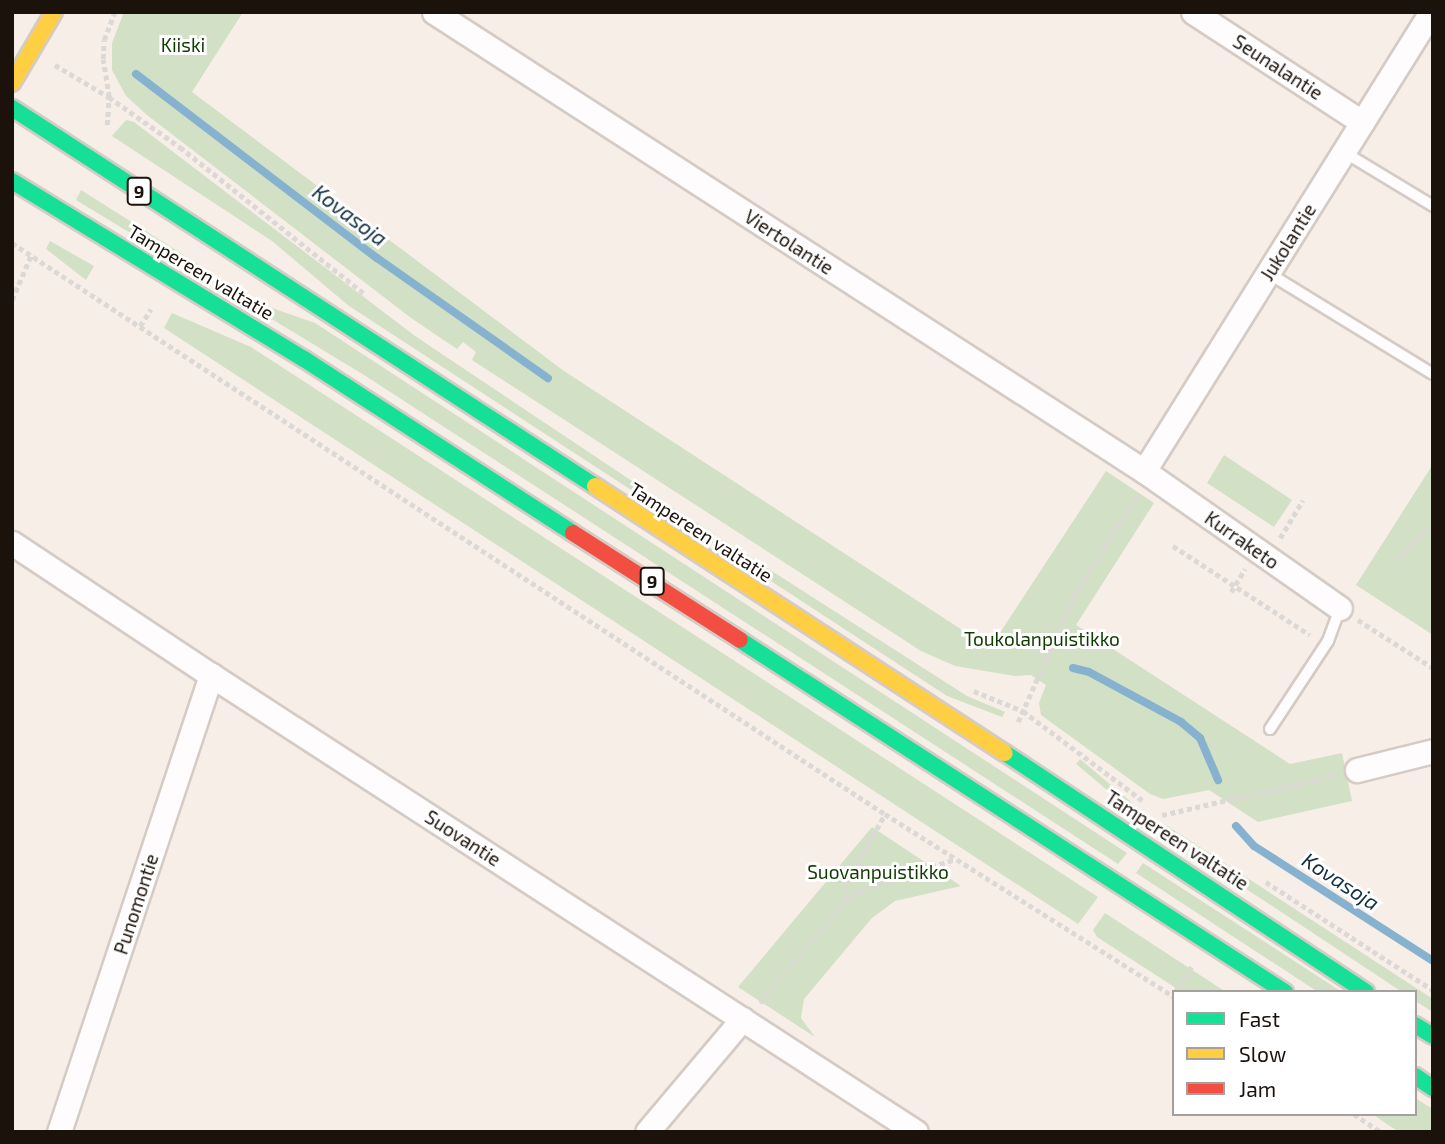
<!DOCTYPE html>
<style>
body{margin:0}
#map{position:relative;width:1445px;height:1144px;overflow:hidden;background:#f8eee8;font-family:"Exo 2",sans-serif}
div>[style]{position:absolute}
.green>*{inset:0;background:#d2e0c5}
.stream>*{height:8px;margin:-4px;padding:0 4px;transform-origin:4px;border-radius:4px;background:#87b2cf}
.path>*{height:4.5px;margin-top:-2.25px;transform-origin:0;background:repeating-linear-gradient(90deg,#dbd8d5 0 5px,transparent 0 8.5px)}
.roads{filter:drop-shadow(2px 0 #d5cbc5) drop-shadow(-2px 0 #d5cbc5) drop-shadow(0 2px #d5cbc5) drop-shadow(0 -2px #d5cbc5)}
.lane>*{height:10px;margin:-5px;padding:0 5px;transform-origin:5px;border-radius:5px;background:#fefcfc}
.street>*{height:23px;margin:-11.5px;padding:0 11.5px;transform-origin:11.5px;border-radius:11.5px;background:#fefcfc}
.fast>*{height:16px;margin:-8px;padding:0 8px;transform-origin:8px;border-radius:8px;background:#16e098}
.slow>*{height:16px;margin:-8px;padding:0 8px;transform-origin:8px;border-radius:8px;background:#ffcf43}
.jam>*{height:16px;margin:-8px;padding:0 8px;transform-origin:8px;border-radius:8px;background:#f24e42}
span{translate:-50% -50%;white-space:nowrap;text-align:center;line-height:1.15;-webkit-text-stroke:6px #fff;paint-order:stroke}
.shield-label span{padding:2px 5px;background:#fff;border:2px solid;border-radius:5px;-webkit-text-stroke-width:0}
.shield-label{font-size:18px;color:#1c120c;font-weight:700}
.park-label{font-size:19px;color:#103b00}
.street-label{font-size:19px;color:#1c120c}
.water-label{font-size:21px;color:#133043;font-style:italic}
.frame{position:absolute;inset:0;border:14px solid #1c120c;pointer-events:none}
.legend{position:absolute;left:1172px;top:990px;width:245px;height:126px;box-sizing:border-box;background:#fff;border:2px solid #a4a09e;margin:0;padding:9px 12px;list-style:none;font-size:21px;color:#1c120c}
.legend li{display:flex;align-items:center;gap:14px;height:35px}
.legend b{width:35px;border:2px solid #a4a09e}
</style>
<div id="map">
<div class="green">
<div style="clip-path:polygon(124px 12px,243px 12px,192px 92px,564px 371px,990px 648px,1106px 471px,1154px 503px,1076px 625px,1290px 764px,1342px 753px,1352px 801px,1258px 822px,1209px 790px,1163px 799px,1150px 794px,1041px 715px,1039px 703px,1046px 685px,1031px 675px,1015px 676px,955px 666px,921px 651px,472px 360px,476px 352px,463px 342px,457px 349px,411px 318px,147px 115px,126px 96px,112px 70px,112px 43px)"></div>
<div style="clip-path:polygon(126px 120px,134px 122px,415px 336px,653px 495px,967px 696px,1005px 712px,1002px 717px,947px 696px,349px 306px,272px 241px,112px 136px)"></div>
<div style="clip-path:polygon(81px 190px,242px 292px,272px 308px,315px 323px,1127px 853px,1118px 864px,364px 375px,76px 200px)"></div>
<div style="clip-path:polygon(50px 241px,94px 266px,86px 280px,46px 249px)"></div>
<div style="clip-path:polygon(172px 313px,251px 347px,1098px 897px,1078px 924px,164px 328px)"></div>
<div style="clip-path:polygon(1224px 455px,1292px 500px,1274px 527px,1207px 483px)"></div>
<div style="clip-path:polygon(1433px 464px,1433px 635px,1356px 585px)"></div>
<div style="clip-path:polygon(1080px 759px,1130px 801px,1138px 809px,1137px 815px,1076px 764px)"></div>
<div style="clip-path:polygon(1166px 825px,1433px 999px,1433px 1012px,1415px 1001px,1415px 992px,1402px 992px,1162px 833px)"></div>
<div style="clip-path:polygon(872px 827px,961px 886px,895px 901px,872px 918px,804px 999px,801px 1018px,815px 1037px,738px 987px)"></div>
<div style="clip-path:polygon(1143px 863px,1342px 992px,1318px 992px,1136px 873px)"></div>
<div style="clip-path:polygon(1105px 913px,1226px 992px,1182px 992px,1097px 937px,1093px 930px)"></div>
<div style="clip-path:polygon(1415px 1098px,1433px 1109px,1433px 1132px,1399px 1132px,1372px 1114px,1415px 1114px)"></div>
</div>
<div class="stream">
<div style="left:136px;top:74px;width:303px;rotate:37.4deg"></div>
<div style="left:377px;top:258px;width:209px;rotate:35.1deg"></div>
<div style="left:1073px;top:668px;width:16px;rotate:14deg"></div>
<div style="left:1089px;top:672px;width:105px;rotate:28.5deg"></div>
<div style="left:1181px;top:722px;width:25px;rotate:40deg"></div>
<div style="left:1200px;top:738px;width:46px;rotate:66.8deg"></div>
<div style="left:1236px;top:826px;width:27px;rotate:48deg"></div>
<div style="left:1254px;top:846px;width:213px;rotate:32.7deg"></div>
</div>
<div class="path">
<div style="left:55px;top:65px;width:63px;rotate:30.7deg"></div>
<div style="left:109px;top:97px;width:87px;rotate:35.2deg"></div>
<div style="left:180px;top:147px;width:238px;rotate:38.5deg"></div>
<div style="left:107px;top:125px;width:28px;rotate:-86deg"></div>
<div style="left:109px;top:97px;width:38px;rotate:-99deg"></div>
<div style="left:103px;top:59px;width:19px;rotate:-87deg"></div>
<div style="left:104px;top:40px;width:30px;rotate:-69deg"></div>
<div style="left:12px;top:243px;width:1043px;rotate:33.19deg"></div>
<div style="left:885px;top:814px;width:342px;rotate:32.3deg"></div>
<div style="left:12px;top:300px;width:49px;rotate:-67.1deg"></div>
<div style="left:140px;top:326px;width:20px;rotate:-57deg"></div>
<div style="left:1280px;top:538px;width:44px;rotate:-58.8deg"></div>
<div style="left:1173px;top:546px;width:163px;rotate:33deg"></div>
<div style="left:1396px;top:559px;width:52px;rotate:-44.2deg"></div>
<div style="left:1231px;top:592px;width:27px;rotate:-59deg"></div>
<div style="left:1358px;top:620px;width:89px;rotate:32.6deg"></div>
<div style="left:974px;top:691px;width:53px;rotate:22.2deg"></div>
<div style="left:1023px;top:711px;width:149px;rotate:36.8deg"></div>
<div style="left:1018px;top:722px;width:142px;rotate:-66deg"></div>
<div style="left:1076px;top:592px;width:115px;rotate:-57.8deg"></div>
<div style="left:1162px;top:815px;width:179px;rotate:-12.9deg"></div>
<div style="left:1266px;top:882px;width:199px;rotate:32.9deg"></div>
<div style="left:846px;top:899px;width:15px;rotate:-32deg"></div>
<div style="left:859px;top:891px;width:102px;rotate:-18.3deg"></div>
<div style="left:1175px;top:992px;width:30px;rotate:-57deg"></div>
<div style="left:760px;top:1003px;width:134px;rotate:-50.5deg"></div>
<div style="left:845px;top:900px;width:19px;rotate:-84deg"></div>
<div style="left:847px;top:881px;width:77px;rotate:-60.4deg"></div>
<div style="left:1354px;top:1114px;width:32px;rotate:34deg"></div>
</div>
<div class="roads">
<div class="lane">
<div style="left:1344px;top:152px;width:104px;rotate:31.2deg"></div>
<div style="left:1268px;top:273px;width:193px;rotate:31.5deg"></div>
<div style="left:1270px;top:729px;width:105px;rotate:-56.6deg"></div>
<div style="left:1328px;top:641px;width:35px;rotate:-70deg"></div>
</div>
<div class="street">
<div style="left:434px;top:12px;width:845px;rotate:32.88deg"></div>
<div style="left:1144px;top:471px;width:239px;rotate:35deg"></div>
<div style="left:1193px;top:12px;width:202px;rotate:33.1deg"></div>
<div style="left:1144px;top:471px;width:541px;rotate:-57.98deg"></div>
<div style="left:12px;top:543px;width:239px;rotate:33.6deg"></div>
<div style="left:211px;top:675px;width:840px;rotate:32.95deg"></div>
<div style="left:1357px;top:770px;width:78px;rotate:-14deg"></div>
<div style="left:59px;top:1132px;width:482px;rotate:-71.6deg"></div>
<div style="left:647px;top:1132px;width:148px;rotate:-49.9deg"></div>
</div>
<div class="fast">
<div style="left:12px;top:108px;width:695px;rotate:32.96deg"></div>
<div style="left:12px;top:181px;width:342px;rotate:31.4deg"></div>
<div style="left:304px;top:359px;width:320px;rotate:32.9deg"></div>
<div style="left:740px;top:640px;width:649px;rotate:32.86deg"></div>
<div style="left:1005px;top:753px;width:433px;rotate:33.5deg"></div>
<div style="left:1415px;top:1025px;width:21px;rotate:31deg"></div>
<div style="left:1415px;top:1076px;width:22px;rotate:34deg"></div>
</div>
<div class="slow">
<div style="left:12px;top:83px;width:82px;rotate:-59.4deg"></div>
<div style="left:595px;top:486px;width:489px;rotate:33.1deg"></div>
</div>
<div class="jam">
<div style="left:573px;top:533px;width:198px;rotate:32.6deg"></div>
</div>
</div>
<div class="shield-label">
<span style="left:139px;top:191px">9</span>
<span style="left:652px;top:581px">9</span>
</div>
<div class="park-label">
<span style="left:183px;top:45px">Kiiski</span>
<span style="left:1042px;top:639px">Toukolanpuistikko</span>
<span style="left:878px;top:872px">Suovanpuistikko</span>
</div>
<div class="street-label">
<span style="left:1278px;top:67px;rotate:33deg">Seunalantie</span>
<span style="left:789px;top:242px;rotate:33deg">Viertolantie</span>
<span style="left:1288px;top:242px;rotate:-58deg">Jukolantie</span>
<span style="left:201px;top:272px;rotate:31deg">Tampereen valtatie</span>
<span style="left:701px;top:532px;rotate:33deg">Tampereen valtatie</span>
<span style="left:1242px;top:540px;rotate:35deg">Kurraketo</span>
<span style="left:463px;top:838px;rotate:33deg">Suovantie</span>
<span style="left:1177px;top:840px;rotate:33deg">Tampereen valtatie</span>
<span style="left:136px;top:904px;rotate:-72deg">Punomontie</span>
</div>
<div class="water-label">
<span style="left:350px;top:215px;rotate:37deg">Kovasoja</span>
<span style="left:1341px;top:881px;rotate:33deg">Kovasoja</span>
</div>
<div class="frame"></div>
<ul class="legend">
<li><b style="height:9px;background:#16e098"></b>Fast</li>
<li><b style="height:9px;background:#ffcf43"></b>Slow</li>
<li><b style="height:9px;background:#f24e42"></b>Jam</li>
</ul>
</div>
